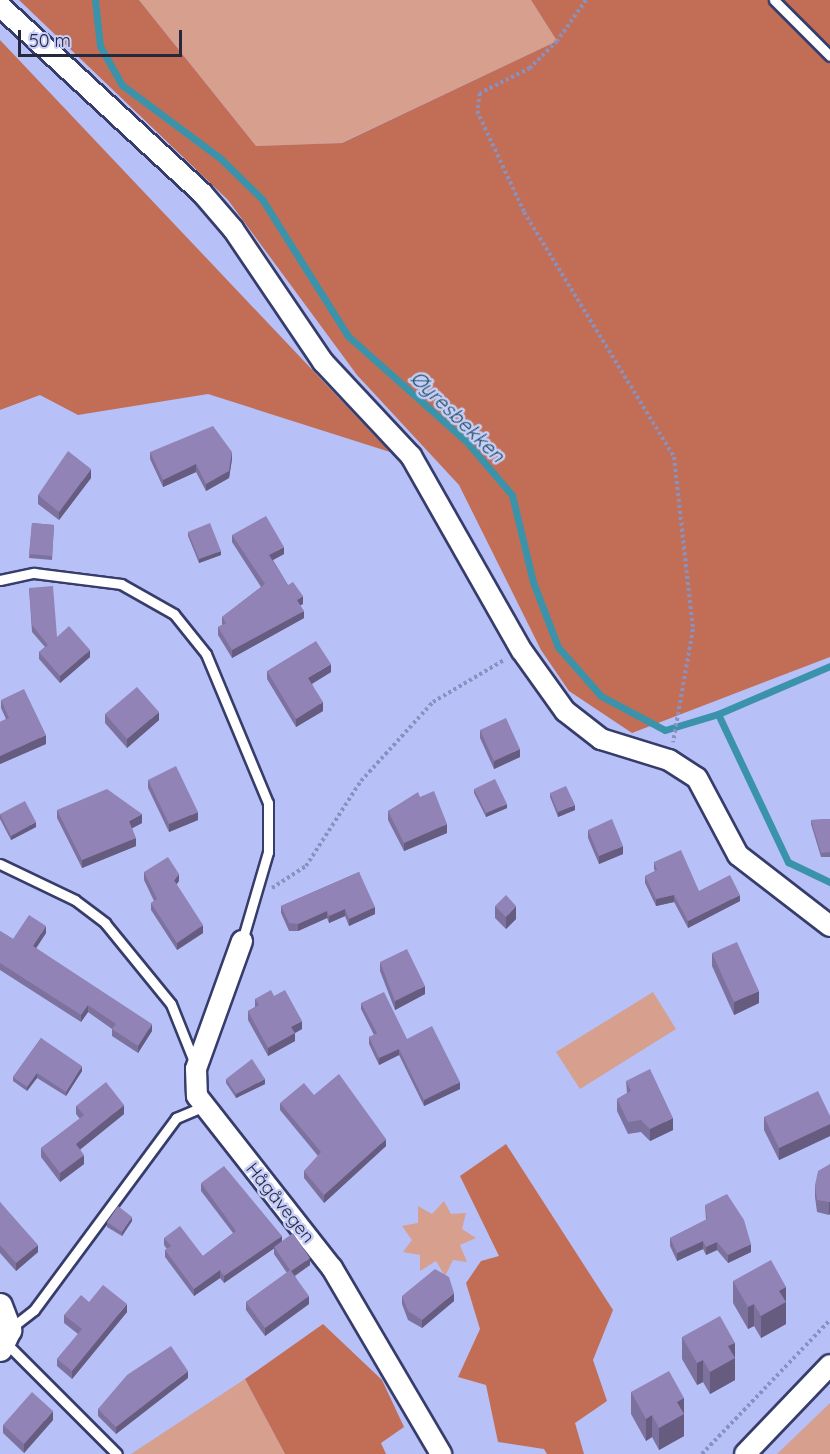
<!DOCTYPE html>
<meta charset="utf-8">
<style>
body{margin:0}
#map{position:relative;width:830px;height:1454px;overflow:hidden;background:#b7c0f7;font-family:Quicksand,sans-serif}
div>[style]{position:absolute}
.green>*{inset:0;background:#d79f8e}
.forest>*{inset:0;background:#c26e56}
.stream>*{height:7px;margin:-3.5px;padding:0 3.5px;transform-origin:3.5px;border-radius:3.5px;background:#3a93aa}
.path>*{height:4px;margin-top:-2px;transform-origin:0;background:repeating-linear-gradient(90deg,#8a91be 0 3px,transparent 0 6px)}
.roads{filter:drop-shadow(2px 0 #373d6a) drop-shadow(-2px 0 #373d6a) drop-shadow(0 2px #373d6a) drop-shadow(0 -2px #373d6a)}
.service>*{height:9px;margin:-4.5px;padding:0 4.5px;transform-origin:4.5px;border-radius:4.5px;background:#fff}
.minor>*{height:20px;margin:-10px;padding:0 10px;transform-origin:10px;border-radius:10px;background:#fff}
.tertiary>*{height:24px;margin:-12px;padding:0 12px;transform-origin:12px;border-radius:12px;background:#fff}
.wall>*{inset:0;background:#7d719d}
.shaded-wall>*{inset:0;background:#665c7f}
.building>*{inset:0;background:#9183b6}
span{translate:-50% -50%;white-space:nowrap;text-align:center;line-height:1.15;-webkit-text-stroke:5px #c7cefa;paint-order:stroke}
.street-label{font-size:18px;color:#26293e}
.water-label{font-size:20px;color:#1f515e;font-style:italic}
.scale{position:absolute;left:18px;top:30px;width:164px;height:27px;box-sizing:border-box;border:3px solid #26293e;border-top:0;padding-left:8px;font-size:18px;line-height:21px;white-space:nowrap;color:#26293e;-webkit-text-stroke:4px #c7cefa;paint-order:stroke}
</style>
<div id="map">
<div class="green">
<div style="clip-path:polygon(139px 0,531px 0,557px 41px,341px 143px,256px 146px)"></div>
<div style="clip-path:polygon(653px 992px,676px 1029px,580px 1089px,556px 1052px)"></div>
<div style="clip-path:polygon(444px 1201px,451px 1214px,466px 1213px,462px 1229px,476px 1238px,460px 1245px,467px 1262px,453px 1260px,445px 1276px,436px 1261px,420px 1271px,420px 1255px,403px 1252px,412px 1240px,402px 1226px,418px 1223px,418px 1206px,432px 1214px)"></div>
<div style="clip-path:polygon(245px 1379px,285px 1454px,131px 1454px)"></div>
<div style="clip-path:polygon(830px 1403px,830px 1454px,777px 1454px)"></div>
</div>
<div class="forest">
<div style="clip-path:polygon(19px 0,139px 0,256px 146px,342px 143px,557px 41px,531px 0,830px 0,830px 657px,632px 733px,569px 691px,541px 650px,459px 485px,357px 375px,228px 200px)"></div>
<div style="clip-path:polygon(0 40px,390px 452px,208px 394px,78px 415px,40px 395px,0 410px)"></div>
<div style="clip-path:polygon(506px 1144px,613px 1310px,593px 1360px,607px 1401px,575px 1423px,584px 1454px,547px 1454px,544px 1449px,498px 1442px,486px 1385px,458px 1377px,480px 1329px,466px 1283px,481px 1261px,499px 1256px,460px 1176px)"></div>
<div style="clip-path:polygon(323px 1324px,382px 1380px,404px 1427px,381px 1443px,386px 1454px,285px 1454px,245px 1379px)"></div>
</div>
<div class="stream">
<div style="left:95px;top:0;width:46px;rotate:83.8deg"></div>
<div style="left:100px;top:46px;width:45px;rotate:60.6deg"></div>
<div style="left:122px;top:85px;width:122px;rotate:36.7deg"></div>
<div style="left:220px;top:158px;width:59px;rotate:44.3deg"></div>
<div style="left:262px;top:199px;width:162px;rotate:57.9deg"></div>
<div style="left:348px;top:336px;width:158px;rotate:41.7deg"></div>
<div style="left:466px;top:441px;width:71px;rotate:49.6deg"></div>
<div style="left:512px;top:495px;width:89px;rotate:76.4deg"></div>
<div style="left:533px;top:582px;width:70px;rotate:69deg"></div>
<div style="left:558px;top:647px;width:65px;rotate:48.7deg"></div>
<div style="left:601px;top:696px;width:72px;rotate:28deg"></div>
<div style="left:665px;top:730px;width:55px;rotate:-16.8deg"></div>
<div style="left:718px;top:714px;width:122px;rotate:-23.2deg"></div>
<div style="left:718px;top:714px;width:164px;rotate:64.7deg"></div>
<div style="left:788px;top:862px;width:47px;rotate:25.5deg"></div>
</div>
<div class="path">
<div style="left:586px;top:0;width:50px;rotate:125.3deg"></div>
<div style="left:557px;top:41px;width:38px;rotate:135deg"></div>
<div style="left:530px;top:68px;width:56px;rotate:153.4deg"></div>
<div style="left:480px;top:93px;width:18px;rotate:99deg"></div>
<div style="left:477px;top:111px;width:111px;rotate:65deg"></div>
<div style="left:524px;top:212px;width:287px;rotate:58.5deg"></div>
<div style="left:674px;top:457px;width:173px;rotate:83.7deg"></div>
<div style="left:693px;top:629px;width:115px;rotate:100deg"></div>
<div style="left:272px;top:888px;width:40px;rotate:-32.9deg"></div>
<div style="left:306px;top:866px;width:101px;rotate:-57.1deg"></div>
<div style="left:361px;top:781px;width:107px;rotate:-47.7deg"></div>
<div style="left:433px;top:702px;width:82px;rotate:-30.6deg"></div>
<div style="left:702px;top:1454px;width:185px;rotate:-46.3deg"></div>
</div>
<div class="roads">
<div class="service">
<div style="left:774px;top:0;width:79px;rotate:45deg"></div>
<div style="left:0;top:580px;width:35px;rotate:-12deg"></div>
<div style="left:34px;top:573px;width:88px;rotate:7.2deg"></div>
<div style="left:121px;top:584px;width:61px;rotate:29.5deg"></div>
<div style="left:174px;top:614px;width:51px;rotate:51.3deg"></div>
<div style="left:206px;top:654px;width:161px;rotate:67.4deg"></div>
<div style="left:268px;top:803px;width:49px;rotate:90deg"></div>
<div style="left:268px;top:852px;width:93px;rotate:106.3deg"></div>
<div style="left:0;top:864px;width:83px;rotate:25.6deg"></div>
<div style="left:75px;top:900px;width:38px;rotate:37deg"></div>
<div style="left:105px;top:923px;width:104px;rotate:50.8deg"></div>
<div style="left:171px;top:1004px;width:65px;rotate:68.2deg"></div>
<div style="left:11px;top:1328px;width:29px;rotate:-38deg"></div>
<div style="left:34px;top:1310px;width:239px;rotate:-53.5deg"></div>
<div style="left:176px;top:1118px;width:28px;rotate:-23deg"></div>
<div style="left:5px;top:1342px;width:158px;rotate:45deg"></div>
</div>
<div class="minor">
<div style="left:0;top:6px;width:275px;rotate:42.8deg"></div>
<div style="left:202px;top:193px;width:48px;rotate:49.3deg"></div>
<div style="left:233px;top:229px;width:161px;rotate:55.9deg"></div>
<div style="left:323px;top:362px;width:129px;rotate:46.9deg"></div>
<div style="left:411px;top:456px;width:224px;rotate:60.4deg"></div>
<div style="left:522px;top:651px;width:74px;rotate:54.4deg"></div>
<div style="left:565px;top:711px;width:46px;rotate:37.9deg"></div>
<div style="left:601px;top:739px;width:71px;rotate:17.2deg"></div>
<div style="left:669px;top:760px;width:33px;rotate:33deg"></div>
<div style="left:697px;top:778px;width:87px;rotate:62deg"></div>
<div style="left:738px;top:855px;width:116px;rotate:37.7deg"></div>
<div style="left:242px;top:941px;width:136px;rotate:109.8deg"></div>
<div style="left:196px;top:1069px;width:27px;rotate:88deg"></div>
<div style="left:197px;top:1096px;width:219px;rotate:51.9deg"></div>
<div style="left:332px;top:1268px;width:216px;rotate:59.6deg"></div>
<div style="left:745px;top:1454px;width:123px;rotate:-46.3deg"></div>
</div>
<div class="tertiary">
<div style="left:0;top:1306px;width:26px;rotate:69deg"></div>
<div style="left:9px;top:1330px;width:21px;rotate:115deg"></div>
</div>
</div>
<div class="wall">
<div style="clip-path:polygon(150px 452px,232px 459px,229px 478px,206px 491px,196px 472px,163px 487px,150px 459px)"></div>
<div style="clip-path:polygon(91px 478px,59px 520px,38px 504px,38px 495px)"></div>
<div style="clip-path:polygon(32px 523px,54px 525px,52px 560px,29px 558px)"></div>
<div style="clip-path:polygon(188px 532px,221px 555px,199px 563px,188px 536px)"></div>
<div style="clip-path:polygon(232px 535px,284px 554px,273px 560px,288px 585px,303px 604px,300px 605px,304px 618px,232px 658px,218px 635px,218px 627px,222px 625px,222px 617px,261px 587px,232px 542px)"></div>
<div style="clip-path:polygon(29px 588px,57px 637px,90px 657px,60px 683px,39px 659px,39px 652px,45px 647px,32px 632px)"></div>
<div style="clip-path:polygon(267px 671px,331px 672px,312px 684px,323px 711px,296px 727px,267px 679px)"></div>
<div style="clip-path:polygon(1px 700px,46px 744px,0 764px,0 722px,6px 719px,1px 708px)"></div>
<div style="clip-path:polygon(105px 714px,159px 720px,127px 748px,105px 723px)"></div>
<div style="clip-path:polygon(480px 730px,520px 757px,494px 769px,480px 738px)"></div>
<div style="clip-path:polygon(148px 780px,198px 820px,169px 832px,148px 788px)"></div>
<div style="clip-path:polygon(474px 789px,507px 808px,486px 817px,474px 793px)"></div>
<div style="clip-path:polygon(550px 793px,575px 810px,558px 817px,550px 797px)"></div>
<div style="clip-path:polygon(420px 797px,447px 833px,404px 851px,388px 820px,388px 811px)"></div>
<div style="clip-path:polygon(57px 810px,142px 823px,132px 828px,136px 846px,82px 868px,57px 818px)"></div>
<div style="clip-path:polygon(0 814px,36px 827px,11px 840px,0 819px)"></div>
<div style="clip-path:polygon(830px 819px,830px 857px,821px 857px,811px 824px,811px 820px)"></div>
<div style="clip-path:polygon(588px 830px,623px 854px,599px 864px,588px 838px)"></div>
<div style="clip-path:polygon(654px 862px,699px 891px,740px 901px,688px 928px,674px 902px,656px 906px,645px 883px,645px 876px,655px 871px,654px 869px)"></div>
<div style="clip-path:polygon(144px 872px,179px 881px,176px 884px,203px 933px,177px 950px,151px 910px,151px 903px,154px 901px,144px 880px)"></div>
<div style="clip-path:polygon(359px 872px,375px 914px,349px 926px,345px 916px,329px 923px,327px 918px,298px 931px,289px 931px,281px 913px,281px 906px)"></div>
<div style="clip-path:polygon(495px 906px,516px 919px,506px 929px,495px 918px)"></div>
<div style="clip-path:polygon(0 931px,13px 939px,46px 933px,36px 948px,152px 1031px,138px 1053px,112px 1036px,112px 1029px,88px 1012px,81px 1022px,0 970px)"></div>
<div style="clip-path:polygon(712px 953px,759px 1003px,734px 1015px,712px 966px)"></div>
<div style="clip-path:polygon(380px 962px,425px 994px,395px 1010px,380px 971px)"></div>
<div style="clip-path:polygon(274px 996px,302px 1029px,295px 1033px,295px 1041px,268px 1056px,248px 1020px,248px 1011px,255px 1007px,255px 999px)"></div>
<div style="clip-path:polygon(361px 1003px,407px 1039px,460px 1089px,424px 1106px,399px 1055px,379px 1065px,369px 1044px,369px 1037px,374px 1035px,361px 1009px)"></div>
<div style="clip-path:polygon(41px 1038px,82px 1071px,66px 1096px,37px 1078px,27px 1091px,13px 1081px,13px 1077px)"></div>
<div style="clip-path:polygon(226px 1079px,265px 1084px,236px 1098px,226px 1083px)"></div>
<div style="clip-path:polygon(626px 1081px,673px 1130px,650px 1141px,641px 1132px,628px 1134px,617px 1111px,617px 1099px,627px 1093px)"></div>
<div style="clip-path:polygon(280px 1103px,386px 1146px,324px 1203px,304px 1178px,304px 1171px,318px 1156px,280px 1110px)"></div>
<div style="clip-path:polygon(76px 1106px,124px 1114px,80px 1149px,84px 1164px,60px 1182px,41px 1157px,41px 1148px,80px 1119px,76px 1114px)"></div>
<div style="clip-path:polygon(830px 1116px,830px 1136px,779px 1160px,764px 1130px,764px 1117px)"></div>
<div style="clip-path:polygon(830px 1164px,829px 1215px,817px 1212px,815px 1197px,815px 1185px)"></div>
<div style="clip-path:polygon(201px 1183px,282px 1241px,310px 1265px,295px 1276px,309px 1304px,265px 1336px,246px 1310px,246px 1302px,287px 1273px,274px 1254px,274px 1248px,224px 1283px,220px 1278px,194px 1296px,165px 1257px,165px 1250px,167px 1249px,164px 1245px,164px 1238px,203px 1256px,233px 1233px,201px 1191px)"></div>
<div style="clip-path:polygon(0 1202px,38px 1252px,16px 1271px,0 1253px)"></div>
<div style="clip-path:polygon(705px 1205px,751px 1252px,728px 1263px,717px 1250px,706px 1255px,703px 1249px,677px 1261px,670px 1246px,670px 1238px,706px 1220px)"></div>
<div style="clip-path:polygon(132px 1221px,122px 1236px,107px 1227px,107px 1222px)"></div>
<div style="clip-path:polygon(733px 1281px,786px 1287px,786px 1324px,761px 1338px,754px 1326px,748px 1329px,733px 1303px)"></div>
<div style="clip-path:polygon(402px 1296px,454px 1301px,422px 1328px,408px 1320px,402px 1304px)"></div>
<div style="clip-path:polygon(127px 1312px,72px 1379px,57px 1366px,57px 1359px,78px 1334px,64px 1323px,64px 1315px)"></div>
<div style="clip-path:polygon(682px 1337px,735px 1343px,735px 1380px,710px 1394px,703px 1382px,697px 1385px,682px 1359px)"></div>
<div style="clip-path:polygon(188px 1378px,116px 1434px,98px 1416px,98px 1409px)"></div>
<div style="clip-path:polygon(631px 1392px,684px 1398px,684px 1436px,659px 1450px,652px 1437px,646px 1441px,631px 1414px)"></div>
<div style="clip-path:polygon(53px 1420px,24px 1453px,3px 1433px,3px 1425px)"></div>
</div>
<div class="shaded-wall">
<div style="clip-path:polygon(232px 452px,232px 459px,229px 478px,206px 491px,206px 484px)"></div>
<div style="clip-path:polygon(196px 464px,196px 472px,163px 487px,163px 480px)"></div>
<div style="clip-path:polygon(91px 469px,91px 478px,59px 520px,59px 512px)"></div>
<div style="clip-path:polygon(284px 547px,284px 554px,269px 562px,269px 555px)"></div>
<div style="clip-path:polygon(221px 551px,221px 555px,199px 563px,199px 559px)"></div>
<div style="clip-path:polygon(303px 596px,303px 604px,297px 607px,297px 600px)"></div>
<div style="clip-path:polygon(304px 611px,304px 618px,232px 658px,232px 650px)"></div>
<div style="clip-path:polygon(90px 650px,90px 657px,60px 683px,60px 676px)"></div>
<div style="clip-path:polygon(331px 664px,331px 672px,308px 686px,308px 678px)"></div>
<div style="clip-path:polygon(323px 702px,323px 711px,296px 727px,296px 719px)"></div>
<div style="clip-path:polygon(159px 712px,159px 720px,127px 748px,127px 739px)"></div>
<div style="clip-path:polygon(46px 735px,46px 744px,0 764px,0 756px)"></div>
<div style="clip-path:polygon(520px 749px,520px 757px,494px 769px,494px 761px)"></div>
<div style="clip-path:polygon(507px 804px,507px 808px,486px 817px,486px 813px)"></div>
<div style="clip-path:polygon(575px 805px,575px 810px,558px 817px,558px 812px)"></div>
<div style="clip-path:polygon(198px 812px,198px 820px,169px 832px,169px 824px)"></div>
<div style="clip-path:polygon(142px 814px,142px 823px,129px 830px,129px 821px)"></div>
<div style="clip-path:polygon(36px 822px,36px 827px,11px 840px,11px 836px)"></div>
<div style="clip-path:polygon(447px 824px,447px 833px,404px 851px,404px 843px)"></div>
<div style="clip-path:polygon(136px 838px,136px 846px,82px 868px,82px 860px)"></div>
<div style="clip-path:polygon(623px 846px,623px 854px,599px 864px,599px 856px)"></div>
<div style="clip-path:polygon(179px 874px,179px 881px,174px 888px,174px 880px)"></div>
<div style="clip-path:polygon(674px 895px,674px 902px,656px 906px,656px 899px)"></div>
<div style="clip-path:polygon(740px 895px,740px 901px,688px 928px,688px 921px)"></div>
<div style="clip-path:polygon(516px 906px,516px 919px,506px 929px,506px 917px)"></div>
<div style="clip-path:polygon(375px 907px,375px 914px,349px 926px,349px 919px)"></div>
<div style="clip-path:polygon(345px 909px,345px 916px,329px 923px,329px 916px)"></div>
<div style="clip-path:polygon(327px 911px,327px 918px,298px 931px,298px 924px)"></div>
<div style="clip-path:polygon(203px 925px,203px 933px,177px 950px,177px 943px)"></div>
<div style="clip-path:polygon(46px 926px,46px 933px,33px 953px,33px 946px)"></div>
<div style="clip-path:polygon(425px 986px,425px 994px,395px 1010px,395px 1001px)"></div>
<div style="clip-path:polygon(759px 991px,759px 1003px,734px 1015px,734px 1002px)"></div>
<div style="clip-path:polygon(88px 1005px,88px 1012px,81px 1022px,81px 1015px)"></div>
<div style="clip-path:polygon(302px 1021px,302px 1029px,295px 1033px,295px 1041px,268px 1056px,268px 1048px,291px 1027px)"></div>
<div style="clip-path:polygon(152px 1024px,152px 1031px,138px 1053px,138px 1046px)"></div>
<div style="clip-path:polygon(399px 1049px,399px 1055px,379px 1065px,379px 1058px)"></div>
<div style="clip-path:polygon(82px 1066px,82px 1071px,66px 1096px,66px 1092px)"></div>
<div style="clip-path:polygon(37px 1073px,37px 1078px,27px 1091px,27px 1087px)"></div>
<div style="clip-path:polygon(265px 1079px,265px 1084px,236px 1098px,236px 1094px)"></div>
<div style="clip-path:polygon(460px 1082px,460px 1089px,424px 1106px,424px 1100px)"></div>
<div style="clip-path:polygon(124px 1105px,124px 1114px,76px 1153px,76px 1144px)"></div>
<div style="clip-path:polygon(673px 1118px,673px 1130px,650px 1141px,650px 1129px)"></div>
<div style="clip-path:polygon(830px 1124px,830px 1136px,779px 1160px,779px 1148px)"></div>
<div style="clip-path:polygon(386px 1139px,386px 1146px,324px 1203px,324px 1195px)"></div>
<div style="clip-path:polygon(84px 1155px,84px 1164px,60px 1182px,60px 1173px)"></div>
<div style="clip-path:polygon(829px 1202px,830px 1202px,830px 1214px,829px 1215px)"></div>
<div style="clip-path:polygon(132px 1217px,132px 1221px,122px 1236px,122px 1232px)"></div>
<div style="clip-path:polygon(282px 1236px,282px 1243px,224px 1283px,224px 1276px)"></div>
<div style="clip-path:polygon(703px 1241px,703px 1249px,677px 1261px,677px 1253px)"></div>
<div style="clip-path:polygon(717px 1242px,717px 1250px,706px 1255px,706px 1247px)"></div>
<div style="clip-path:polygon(751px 1244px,751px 1252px,728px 1263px,728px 1255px)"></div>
<div style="clip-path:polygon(38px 1245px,38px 1252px,16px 1271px,16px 1263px)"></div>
<div style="clip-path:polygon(310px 1258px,310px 1265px,291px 1278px,291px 1271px)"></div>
<div style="clip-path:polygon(220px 1270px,220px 1278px,194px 1296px,194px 1289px)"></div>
<div style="clip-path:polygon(786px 1287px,786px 1324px,761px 1338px,761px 1316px,779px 1291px)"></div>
<div style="clip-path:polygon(454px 1293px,454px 1301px,422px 1328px,422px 1320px)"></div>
<div style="clip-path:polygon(309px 1296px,309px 1304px,265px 1336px,265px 1328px)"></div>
<div style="clip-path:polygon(127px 1304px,127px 1312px,72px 1379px,72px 1371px)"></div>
<div style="clip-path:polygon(754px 1304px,754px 1326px,748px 1329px,748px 1307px)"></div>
<div style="clip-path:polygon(735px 1343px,735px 1380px,710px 1394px,710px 1372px,728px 1346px)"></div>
<div style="clip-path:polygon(703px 1360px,703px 1382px,697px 1385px,697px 1363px)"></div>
<div style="clip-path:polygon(188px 1371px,188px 1378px,116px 1434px,116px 1427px)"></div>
<div style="clip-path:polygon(684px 1398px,684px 1436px,659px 1450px,659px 1428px,677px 1402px)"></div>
<div style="clip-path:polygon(53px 1411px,53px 1420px,24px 1453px,24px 1444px)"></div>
<div style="clip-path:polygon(652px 1415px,652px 1437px,646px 1441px,646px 1419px)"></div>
</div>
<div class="building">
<div style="clip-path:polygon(213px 426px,232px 452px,229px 471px,206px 484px,196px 464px,163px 480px,150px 452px)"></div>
<div style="clip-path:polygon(68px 451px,91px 469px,59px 512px,38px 495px)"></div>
<div style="clip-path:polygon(266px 516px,284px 547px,269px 555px,288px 585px,293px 582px,303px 596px,297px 600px,304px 611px,232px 650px,218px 627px,226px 623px,222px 617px,265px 584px,232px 535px)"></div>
<div style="clip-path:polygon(32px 523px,54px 525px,52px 556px,29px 554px)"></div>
<div style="clip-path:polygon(210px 523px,221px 551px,199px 559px,188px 532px)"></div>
<div style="clip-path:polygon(53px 586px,57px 637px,69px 626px,90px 650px,60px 676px,39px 652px,48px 645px,32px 625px,29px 588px)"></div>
<div style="clip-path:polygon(316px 641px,331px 664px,308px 678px,323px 702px,296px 719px,267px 671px)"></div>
<div style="clip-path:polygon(137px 687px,159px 712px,127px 739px,105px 714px)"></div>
<div style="clip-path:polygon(24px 689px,46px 735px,0 756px,0 722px,9px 718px,1px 700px)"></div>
<div style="clip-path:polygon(506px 718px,520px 749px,494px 761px,480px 730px)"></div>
<div style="clip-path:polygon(176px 766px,198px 812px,169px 824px,148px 780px)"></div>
<div style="clip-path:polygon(495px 779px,507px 804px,486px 813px,474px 789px)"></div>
<div style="clip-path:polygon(566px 786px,575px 805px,558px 812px,550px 793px)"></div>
<div style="clip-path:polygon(107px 789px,142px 814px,129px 821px,136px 838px,82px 860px,57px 810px)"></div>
<div style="clip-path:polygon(434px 791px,447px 824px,404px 843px,388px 811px,418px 792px,420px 797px)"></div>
<div style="clip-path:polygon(25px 801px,36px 822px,11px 836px,0 814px)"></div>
<div style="clip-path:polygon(612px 819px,623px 846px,599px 856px,588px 830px)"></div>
<div style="clip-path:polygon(830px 819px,830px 852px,821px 853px,811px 820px)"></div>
<div style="clip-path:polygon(681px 850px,699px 891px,730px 875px,740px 895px,688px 921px,674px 895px,656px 899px,645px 876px,657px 870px,654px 862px)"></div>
<div style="clip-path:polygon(168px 857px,179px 874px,174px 880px,203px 925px,177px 943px,151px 903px,157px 899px,144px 872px)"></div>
<div style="clip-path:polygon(359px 872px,375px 907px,349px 919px,345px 909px,329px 916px,327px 911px,298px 924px,289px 923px,281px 906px)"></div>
<div style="clip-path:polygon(506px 895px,516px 906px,506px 917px,495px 906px)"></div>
<div style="clip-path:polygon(29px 915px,46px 926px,33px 946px,152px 1024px,138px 1046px,112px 1029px,116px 1024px,88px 1005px,81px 1015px,0 963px,0 931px,13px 939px)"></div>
<div style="clip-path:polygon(737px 942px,759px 991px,734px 1002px,712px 953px)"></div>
<div style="clip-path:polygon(407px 949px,425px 986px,395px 1001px,380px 962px)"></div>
<div style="clip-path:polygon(271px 990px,274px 996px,285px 990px,302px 1021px,291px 1027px,295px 1033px,268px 1048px,248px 1011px,259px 1005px,255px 999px)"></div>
<div style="clip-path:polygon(384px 992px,407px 1039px,432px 1026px,460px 1082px,424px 1100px,399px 1049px,379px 1058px,369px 1037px,377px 1033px,361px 1003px)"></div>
<div style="clip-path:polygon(41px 1038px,82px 1066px,66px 1092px,37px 1073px,27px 1087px,13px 1077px)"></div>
<div style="clip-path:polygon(252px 1059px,265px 1079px,236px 1094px,226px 1079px)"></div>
<div style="clip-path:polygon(650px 1069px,673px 1118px,650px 1129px,641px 1120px,628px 1122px,617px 1099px,631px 1091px,626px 1081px)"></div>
<div style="clip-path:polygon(339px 1074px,386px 1139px,324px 1195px,304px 1171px,321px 1152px,280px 1103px,304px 1083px,314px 1095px)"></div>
<div style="clip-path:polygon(106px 1082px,124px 1105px,76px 1144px,84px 1155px,60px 1173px,41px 1148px,84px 1115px,76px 1106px)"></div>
<div style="clip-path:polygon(818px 1091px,830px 1116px,830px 1124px,779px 1148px,764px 1117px)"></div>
<div style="clip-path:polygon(830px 1164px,830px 1202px,829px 1202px,817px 1200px,815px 1185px,818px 1171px)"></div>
<div style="clip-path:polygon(224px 1166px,282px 1236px,224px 1276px,220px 1270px,194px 1289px,165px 1250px,171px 1246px,164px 1238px,180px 1226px,203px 1256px,236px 1231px,201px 1183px)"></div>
<div style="clip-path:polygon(727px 1194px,744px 1220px,751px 1244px,728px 1255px,717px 1242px,706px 1247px,703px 1241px,677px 1253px,670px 1238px,707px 1219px,705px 1205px)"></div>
<div style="clip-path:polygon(0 1202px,38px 1245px,16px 1263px,0 1245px)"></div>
<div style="clip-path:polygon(118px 1206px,132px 1217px,122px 1232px,107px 1222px)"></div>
<div style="clip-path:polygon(293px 1233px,310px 1258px,291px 1271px,309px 1296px,265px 1328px,246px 1302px,290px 1270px,274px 1247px)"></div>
<div style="clip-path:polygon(771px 1260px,786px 1287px,779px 1291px,786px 1302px,761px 1316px,754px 1304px,748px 1307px,733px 1281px)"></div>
<div style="clip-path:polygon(435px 1269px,449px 1277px,454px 1293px,422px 1320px,408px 1311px,402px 1296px)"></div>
<div style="clip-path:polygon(103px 1285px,127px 1304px,72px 1371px,57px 1359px,82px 1329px,64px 1315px,81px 1295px,89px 1302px)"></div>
<div style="clip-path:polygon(720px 1316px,735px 1343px,728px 1346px,735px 1358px,710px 1372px,703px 1360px,697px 1363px,682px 1337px)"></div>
<div style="clip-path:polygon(171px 1346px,188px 1371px,116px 1427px,98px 1409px,127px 1375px)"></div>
<div style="clip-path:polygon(669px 1371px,684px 1398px,677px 1402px,684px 1414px,659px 1428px,652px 1415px,646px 1419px,631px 1392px)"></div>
<div style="clip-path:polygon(32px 1392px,53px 1411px,24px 1444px,3px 1425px)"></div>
</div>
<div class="street-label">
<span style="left:280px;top:1203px;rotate:51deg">Hågåvegen</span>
</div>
<div class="water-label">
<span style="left:458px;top:416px;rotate:44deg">Øyresbekken</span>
</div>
<div class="scale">50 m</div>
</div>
